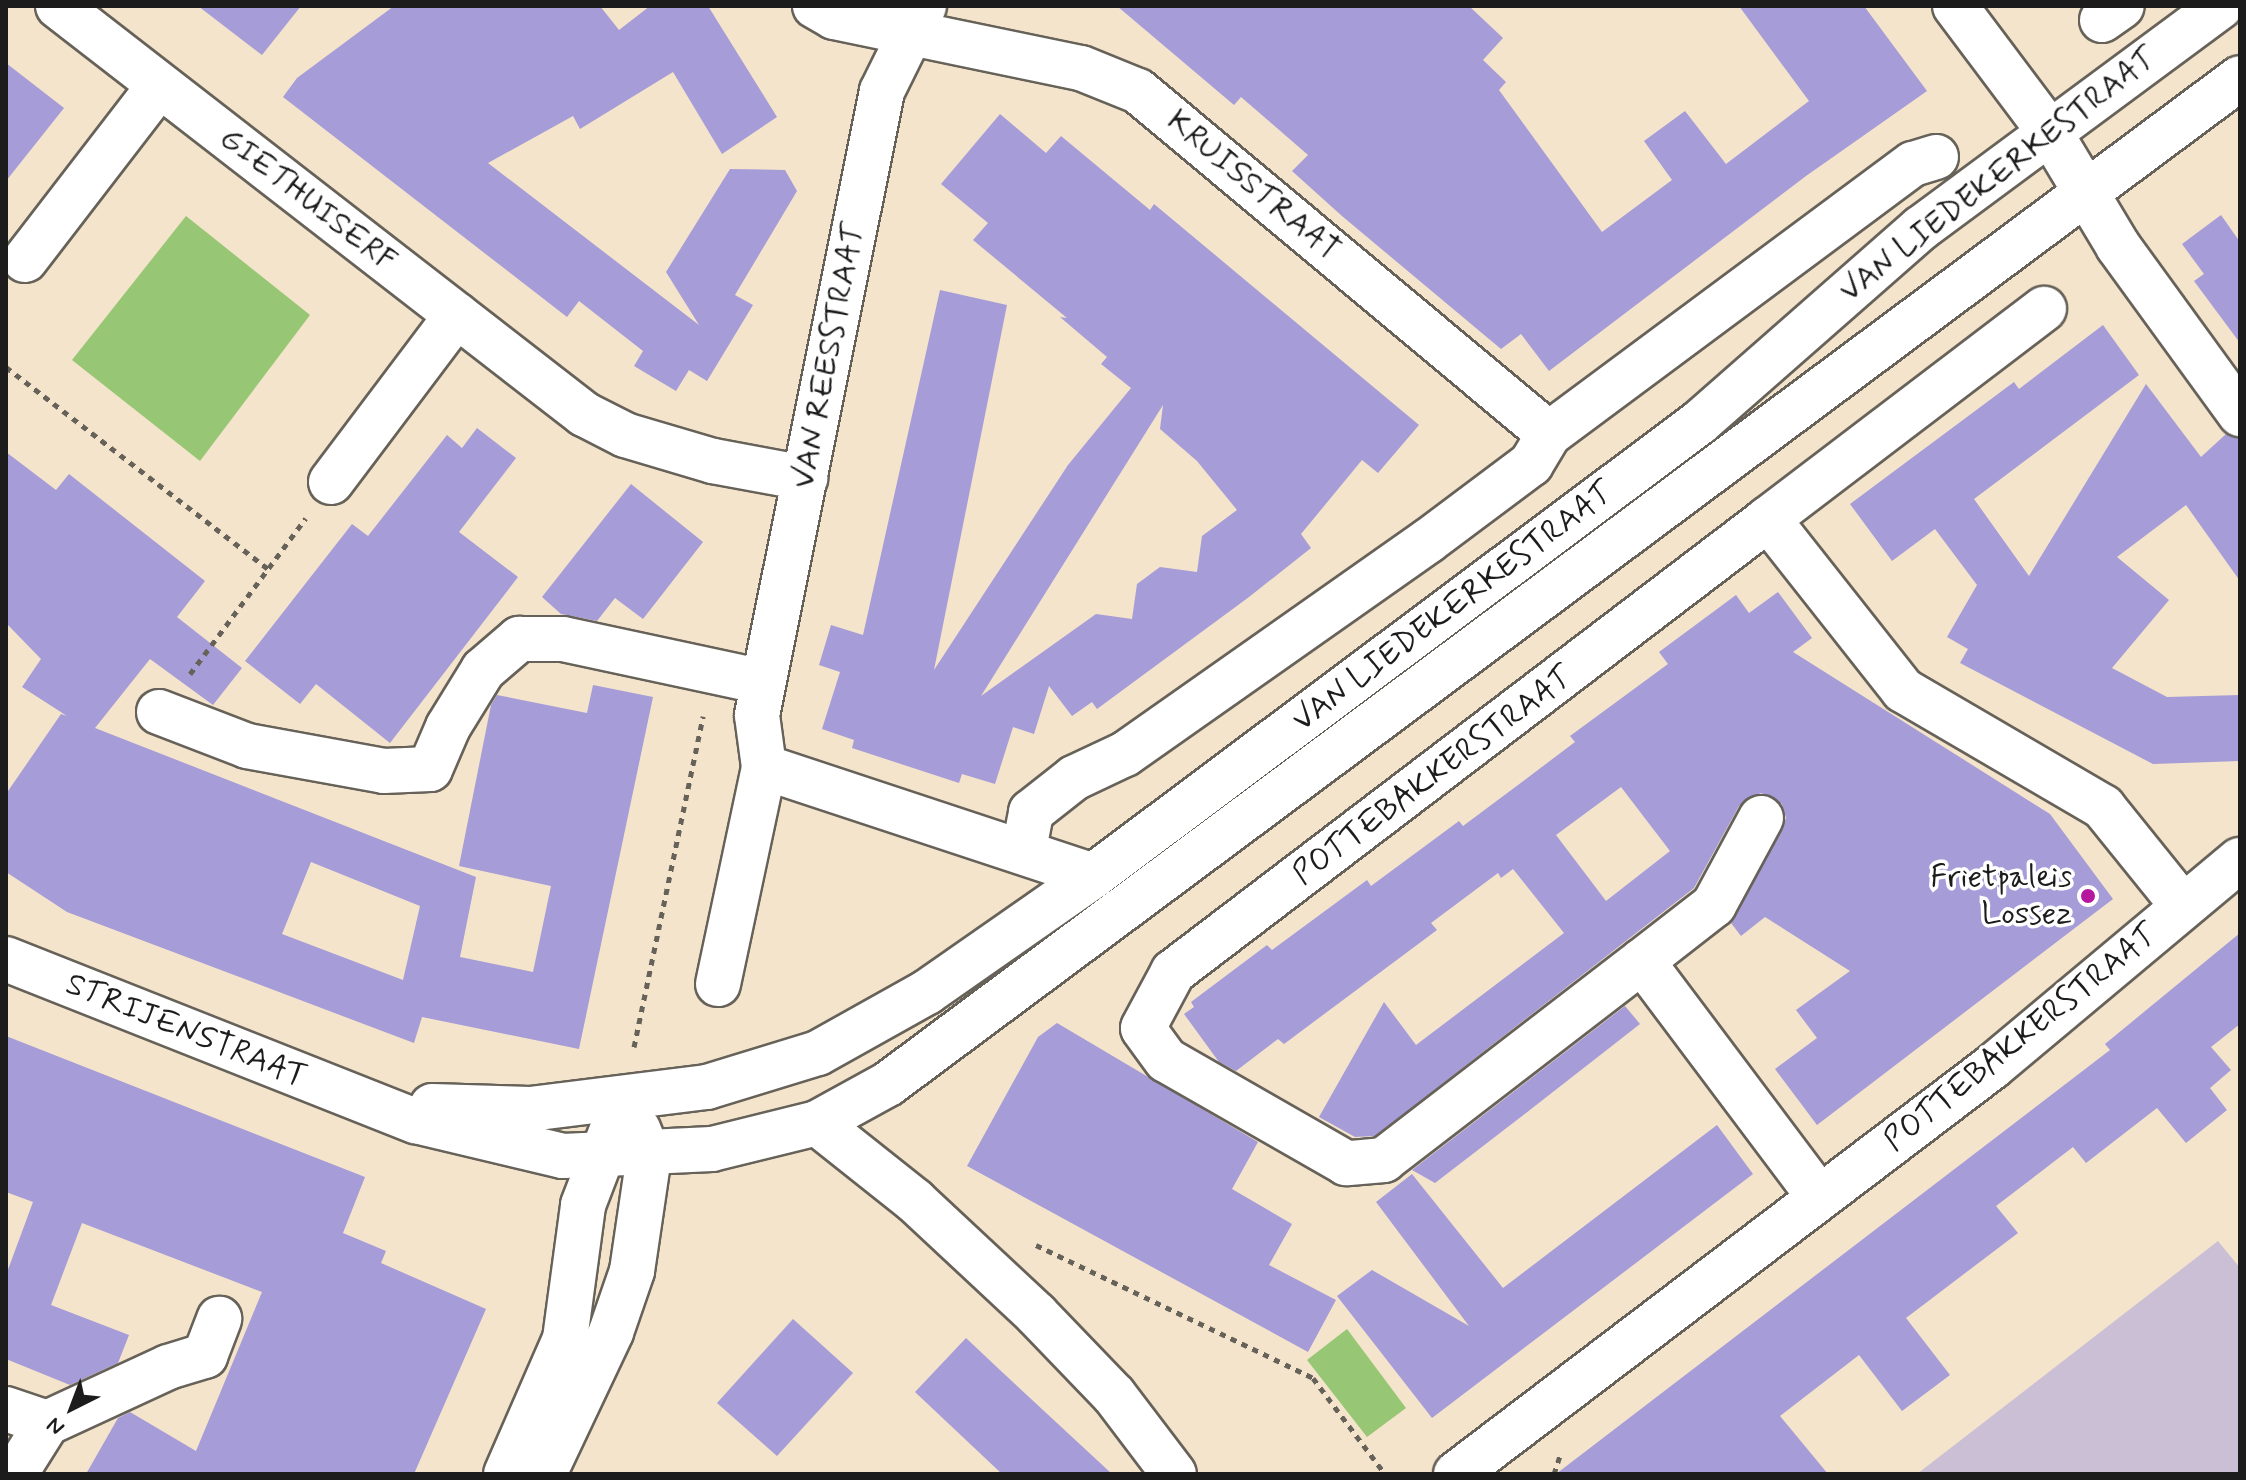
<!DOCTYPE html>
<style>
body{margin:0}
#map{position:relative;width:2246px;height:1480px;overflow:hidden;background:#f3e4cb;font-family:Mynerve,sans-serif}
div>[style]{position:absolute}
.industrial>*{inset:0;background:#cbbfd5}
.green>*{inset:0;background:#97c675}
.building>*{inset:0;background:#a69cd7}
.path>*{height:5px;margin-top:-2.5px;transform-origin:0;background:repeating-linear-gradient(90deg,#676259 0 6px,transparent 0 12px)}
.roads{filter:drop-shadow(2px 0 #676259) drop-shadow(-2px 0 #676259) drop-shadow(0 2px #676259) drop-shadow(0 -2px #676259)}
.minor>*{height:44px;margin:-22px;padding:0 22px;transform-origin:22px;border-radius:22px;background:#fff}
.dots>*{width:22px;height:22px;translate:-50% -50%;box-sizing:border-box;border:4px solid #fff;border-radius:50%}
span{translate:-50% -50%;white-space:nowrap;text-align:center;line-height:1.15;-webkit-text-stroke:7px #fff;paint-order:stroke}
.street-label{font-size:32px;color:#1c1c1c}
.poi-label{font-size:32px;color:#1c1c1c}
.right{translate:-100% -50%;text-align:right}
.frame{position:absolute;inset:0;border:8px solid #1c1c1c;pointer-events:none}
.north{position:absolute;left:32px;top:1368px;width:80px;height:80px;-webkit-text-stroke:6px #fff;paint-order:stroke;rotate:222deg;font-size:22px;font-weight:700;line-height:32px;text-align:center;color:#1c1c1c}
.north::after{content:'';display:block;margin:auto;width:28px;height:36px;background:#1c1c1c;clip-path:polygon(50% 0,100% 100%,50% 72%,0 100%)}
</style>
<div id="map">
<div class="industrial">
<div style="clip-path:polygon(2218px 1241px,2240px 1268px,2240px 1474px,1917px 1474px)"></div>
</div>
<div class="green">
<div style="clip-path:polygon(186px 216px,310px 315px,200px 461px,72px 360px)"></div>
<div style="clip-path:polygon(1347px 1329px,1406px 1408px,1367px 1437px,1307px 1360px)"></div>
</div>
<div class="building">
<div style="clip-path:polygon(198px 6px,301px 6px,262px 55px)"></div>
<div style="clip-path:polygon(394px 6px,600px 6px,619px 30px,650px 6px,708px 6px,777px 117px,722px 154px,673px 72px,580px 129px,573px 116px,488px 163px,699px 325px,666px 272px,730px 169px,785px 170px,797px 191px,735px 295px,753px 305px,707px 381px,689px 370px,676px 391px,634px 366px,643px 351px,579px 301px,567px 317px,283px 97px,297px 78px)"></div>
<div style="clip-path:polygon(1117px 6px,1469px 6px,1503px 38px,1483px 60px,1506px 82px,1499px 90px,1602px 232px,1672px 180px,1644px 141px,1685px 111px,1726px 164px,1809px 101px,1739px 6px,1864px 6px,1927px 91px,1806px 176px,1549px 371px,1521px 334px,1501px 349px,1342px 216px,1292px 171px,1308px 155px,1241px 97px,1234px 105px)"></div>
<div style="clip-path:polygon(6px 63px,64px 108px,6px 181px)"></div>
<div style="clip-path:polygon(evenodd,1000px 114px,1046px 153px,1061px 136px,1150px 210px,1154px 204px,1419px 425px,1378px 473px,1362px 460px,1301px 534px,1311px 548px,1249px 597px,1097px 709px,1092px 702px,1072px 716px,1049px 686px,1034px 734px,1013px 727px,995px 784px,962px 774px,959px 783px,852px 748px,854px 740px,822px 729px,840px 672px,819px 665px,831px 625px,863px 635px,940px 290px,1007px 305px,934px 670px,1068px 465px,1131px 388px,1101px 364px,1107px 357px,1060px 317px,1067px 318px,973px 240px,988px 223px,941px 184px,1000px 114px,1163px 405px,1160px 429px,1197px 461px,1237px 510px,1202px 536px,1197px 572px,1160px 567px,1137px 584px,1132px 619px,1096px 614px,981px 696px,1163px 405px)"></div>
<div style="clip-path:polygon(2221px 215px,2240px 242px,2240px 343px,2194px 281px,2204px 274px,2182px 244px)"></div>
<div style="clip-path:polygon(2103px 325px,2139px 375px,1974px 499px,2029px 576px,2146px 384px,2201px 457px,2226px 434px,2240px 439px,2240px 581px,2186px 505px,2117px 557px,2169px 600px,2112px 668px,2167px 697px,2240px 695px,2240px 761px,2153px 764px,1960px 663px,1968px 649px,1947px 637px,1977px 585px,1935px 529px,1892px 561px,1850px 504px,2014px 382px,2019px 389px)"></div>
<div style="clip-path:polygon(477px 428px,516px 458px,459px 532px,518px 577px,390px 743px,316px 684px,300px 704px,245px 661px,352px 524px,368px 536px,447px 435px,462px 448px)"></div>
<div style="clip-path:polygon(evenodd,6px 452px,56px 490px,69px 474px,205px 581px,177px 617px,242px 668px,213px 705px,150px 659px,95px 728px,476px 877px,460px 957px,533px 972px,551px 886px,459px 866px,491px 705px,497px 695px,587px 713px,593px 685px,653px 697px,579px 1049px,422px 1017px,414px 1043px,67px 912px,6px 872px,6px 794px,61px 714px,67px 716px,22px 687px,41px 659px,6px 623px,6px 452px,311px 862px,420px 906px,403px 980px,282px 934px,311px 862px)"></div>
<div style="clip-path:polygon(631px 484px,703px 542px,643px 619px,615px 598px,597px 621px,561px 614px,542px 597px)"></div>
<div style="clip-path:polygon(evenodd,1778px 592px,1812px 638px,1793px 652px,2050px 814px,2113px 899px,1817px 1125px,1775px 1069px,1817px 1038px,1796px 1010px,1850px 971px,1765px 917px,1741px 936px,1731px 923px,1786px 818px,1782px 804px,1761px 793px,1739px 806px,1694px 888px,1375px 1136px,1355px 1137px,1319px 1117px,1384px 1002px,1416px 1045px,1564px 933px,1513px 869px,1501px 878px,1498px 873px,1431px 923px,1437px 930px,1284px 1044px,1278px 1039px,1236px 1071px,1219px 1062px,1184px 1014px,1194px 1007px,1191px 1002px,1267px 945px,1272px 950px,1367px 880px,1371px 886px,1459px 821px,1463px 826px,1518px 785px,1575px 742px,1570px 736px,1668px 664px,1659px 652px,1736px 595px,1749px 613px,1778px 592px,1621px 787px,1670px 851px,1606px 901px,1556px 835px,1621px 787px)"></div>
<div style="clip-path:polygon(2240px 933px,2240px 1024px,2211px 1047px,2231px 1070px,2210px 1088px,2227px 1110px,2186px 1143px,2157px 1108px,2086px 1163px,2073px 1147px,1996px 1206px,2018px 1233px,1906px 1318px,1950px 1375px,1902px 1411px,1859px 1355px,1780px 1416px,1828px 1474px,1556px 1474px,2110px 1050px,2105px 1044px)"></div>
<div style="clip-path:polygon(1625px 1006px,1640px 1024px,1526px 1113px,1435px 1183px,1412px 1170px)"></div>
<div style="clip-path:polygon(1057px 1023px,1258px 1142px,1232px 1189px,1292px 1224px,1269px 1265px,1336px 1300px,1308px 1352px,967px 1166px,1038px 1037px)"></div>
<div style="clip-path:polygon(6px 1036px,365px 1177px,343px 1233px,386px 1251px,381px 1263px,486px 1309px,414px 1474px,86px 1474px,118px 1418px,130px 1412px,196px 1451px,262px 1292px,82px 1223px,51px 1305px,129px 1335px,118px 1363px,70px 1385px,6px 1359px,6px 1275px,33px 1202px,6px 1192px)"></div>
<div style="clip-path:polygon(1717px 1125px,1753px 1174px,1432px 1418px,1337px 1296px,1372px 1270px,1469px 1326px,1376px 1202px,1412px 1174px,1503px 1288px)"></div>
<div style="clip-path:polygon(793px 1319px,853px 1373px,777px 1456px,717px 1403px)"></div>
<div style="clip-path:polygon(966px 1338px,1001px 1371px,1112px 1474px,1002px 1474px,915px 1392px)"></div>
</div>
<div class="path">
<div style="left:6px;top:367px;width:333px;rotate:37.6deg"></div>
<div style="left:190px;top:674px;width:194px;rotate:-53.4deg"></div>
<div style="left:634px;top:1047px;width:338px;rotate:-78.2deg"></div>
<div style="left:1036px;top:1245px;width:307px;rotate:25.6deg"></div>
<div style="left:1313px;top:1378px;width:120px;rotate:53.1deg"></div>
<div style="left:1554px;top:1474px;width:19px;rotate:-72deg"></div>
</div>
<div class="roads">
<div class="minor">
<div style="left:58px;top:6px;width:666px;rotate:37.8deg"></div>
<div style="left:584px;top:414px;width:46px;rotate:27.1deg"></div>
<div style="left:625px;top:435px;width:92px;rotate:16.5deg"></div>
<div style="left:713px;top:461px;width:94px;rotate:10.5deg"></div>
<div style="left:815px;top:6px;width:22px;rotate:30deg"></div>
<div style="left:834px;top:17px;width:252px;rotate:11.7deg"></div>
<div style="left:1081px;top:68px;width:61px;rotate:22deg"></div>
<div style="left:1138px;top:91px;width:535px;rotate:39.85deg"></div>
<div style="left:1955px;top:6px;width:156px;rotate:53.1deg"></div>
<div style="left:2049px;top:131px;width:134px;rotate:59deg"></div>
<div style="left:2118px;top:246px;width:208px;rotate:54deg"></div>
<div style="left:2102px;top:20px;width:24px;rotate:-35deg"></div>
<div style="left:25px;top:260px;width:220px;rotate:-52.4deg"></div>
<div style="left:331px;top:482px;width:209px;rotate:-53deg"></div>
<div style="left:1768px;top:519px;width:347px;rotate:-37.3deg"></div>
<div style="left:159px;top:712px;width:94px;rotate:21.1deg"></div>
<div style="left:247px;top:746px;width:139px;rotate:10.3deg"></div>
<div style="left:384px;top:771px;width:46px;rotate:-2.5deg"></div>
<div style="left:430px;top:769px;width:46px;rotate:-66.8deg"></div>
<div style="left:448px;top:727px;width:67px;rotate:-58.4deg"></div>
<div style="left:483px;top:670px;width:48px;rotate:-40.7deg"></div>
<div style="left:519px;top:639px;width:44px"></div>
<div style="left:563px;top:639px;width:205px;rotate:12.1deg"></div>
<div style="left:764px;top:767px;width:347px;rotate:18.3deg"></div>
<div style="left:1761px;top:818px;width:99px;rotate:118.4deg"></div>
<div style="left:1714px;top:905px;width:91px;rotate:142.1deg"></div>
<div style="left:1642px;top:961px;width:296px;rotate:53.1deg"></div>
<div style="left:1024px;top:849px;width:38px;rotate:-79deg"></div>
<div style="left:1031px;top:812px;width:55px;rotate:-38.3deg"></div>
<div style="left:1074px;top:778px;width:56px;rotate:-25.2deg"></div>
<div style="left:1125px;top:754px;width:370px;rotate:-35.1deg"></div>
<div style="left:1428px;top:541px;width:129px;rotate:-36.8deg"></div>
<div style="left:1531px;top:464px;width:35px;rotate:-59deg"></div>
<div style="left:1549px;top:434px;width:453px;rotate:-36.6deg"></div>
<div style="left:1913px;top:164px;width:24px;rotate:-17deg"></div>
<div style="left:6px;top:959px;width:441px;rotate:21.6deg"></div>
<div style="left:416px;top:1121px;width:151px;rotate:13.4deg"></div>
<div style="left:563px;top:1156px;width:149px;rotate:-2.7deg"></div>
<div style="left:712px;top:1149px;width:108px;rotate:-13.9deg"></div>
<div style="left:817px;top:1123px;width:81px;rotate:-28.8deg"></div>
<div style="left:888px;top:1084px;width:1685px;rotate:-36.65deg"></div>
<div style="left:1642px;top:961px;width:326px;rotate:142.4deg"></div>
<div style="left:1384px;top:1160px;width:38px;rotate:175deg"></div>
<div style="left:1346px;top:1163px;width:207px;rotate:-150.2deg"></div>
<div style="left:1166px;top:1060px;width:39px;rotate:-126deg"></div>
<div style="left:1143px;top:1028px;width:64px;rotate:-61.8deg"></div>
<div style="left:1173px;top:972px;width:748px;rotate:-37.28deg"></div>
<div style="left:1768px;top:519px;width:218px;rotate:51.7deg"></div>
<div style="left:1903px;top:690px;width:232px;rotate:30.3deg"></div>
<div style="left:2103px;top:807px;width:127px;rotate:51.1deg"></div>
<div style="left:718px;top:984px;width:222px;rotate:-78deg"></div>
<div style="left:764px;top:767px;width:52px;rotate:-97.7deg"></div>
<div style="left:757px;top:715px;width:636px;rotate:-78.67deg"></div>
<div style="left:882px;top:91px;width:95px;rotate:-63.7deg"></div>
<div style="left:432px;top:1106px;width:98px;rotate:1.8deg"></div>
<div style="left:530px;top:1109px;width:178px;rotate:-7.1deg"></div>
<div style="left:707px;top:1087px;width:116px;rotate:-17deg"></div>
<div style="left:818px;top:1053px;width:125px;rotate:-29.2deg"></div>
<div style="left:927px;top:992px;width:203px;rotate:-34.9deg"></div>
<div style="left:1093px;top:876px;width:758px;rotate:-36.79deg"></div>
<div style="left:1700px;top:422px;width:294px;rotate:-41.3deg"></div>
<div style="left:1921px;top:228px;width:373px;rotate:-36.5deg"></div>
<div style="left:817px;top:1123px;width:125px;rotate:38.5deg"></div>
<div style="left:915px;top:1201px;width:166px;rotate:43deg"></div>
<div style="left:1036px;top:1314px;width:112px;rotate:46.1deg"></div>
<div style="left:1114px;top:1395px;width:99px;rotate:52.8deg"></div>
<div style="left:6px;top:1409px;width:43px;rotate:18.9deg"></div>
<div style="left:47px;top:1423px;width:60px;rotate:122.1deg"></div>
<div style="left:47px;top:1423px;width:133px;rotate:-24.8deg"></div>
<div style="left:168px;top:1367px;width:39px;rotate:-17deg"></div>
<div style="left:205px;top:1356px;width:40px;rotate:-69deg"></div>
<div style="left:506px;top:1474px;width:147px;rotate:-66.4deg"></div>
<div style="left:565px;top:1339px;width:135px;rotate:-82.3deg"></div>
<div style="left:583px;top:1205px;width:78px;rotate:-69deg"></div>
<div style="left:544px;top:1474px;width:157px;rotate:-64.7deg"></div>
<div style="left:611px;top:1332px;width:65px;rotate:-71deg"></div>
<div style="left:632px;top:1271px;width:116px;rotate:-81.6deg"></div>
<div style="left:649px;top:1156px;width:29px;rotate:-112deg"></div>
<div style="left:1456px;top:1474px;width:673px;rotate:-37.21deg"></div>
<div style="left:1992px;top:1067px;width:323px;rotate:-39.9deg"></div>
</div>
</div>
<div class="dots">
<div style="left:2088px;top:896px;background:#b5179e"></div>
</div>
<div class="street-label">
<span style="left:1998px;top:175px;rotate:-38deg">VAN LIEDEKERKESTRAAT</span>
<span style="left:1253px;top:186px;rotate:40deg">KRUISSTRAAT</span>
<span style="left:308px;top:200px;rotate:38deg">GIETHUISERF</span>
<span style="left:829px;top:356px;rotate:-79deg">VAN REESSTRAAT</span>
<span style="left:1453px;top:607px;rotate:-37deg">VAN LIEDEKERKESTRAAT</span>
<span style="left:1433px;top:776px;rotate:-37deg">POTTEBAKKERSTRAAT</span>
<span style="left:186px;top:1031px;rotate:22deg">STRIJENSTRAAT</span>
<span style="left:2021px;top:1038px;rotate:-39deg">POTTEBAKKERSTRAAT</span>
</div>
<div class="poi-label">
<span class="right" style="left:2072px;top:896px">Frietpaleis<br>Lossez</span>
</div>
<div class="frame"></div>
<div class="north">N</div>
</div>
